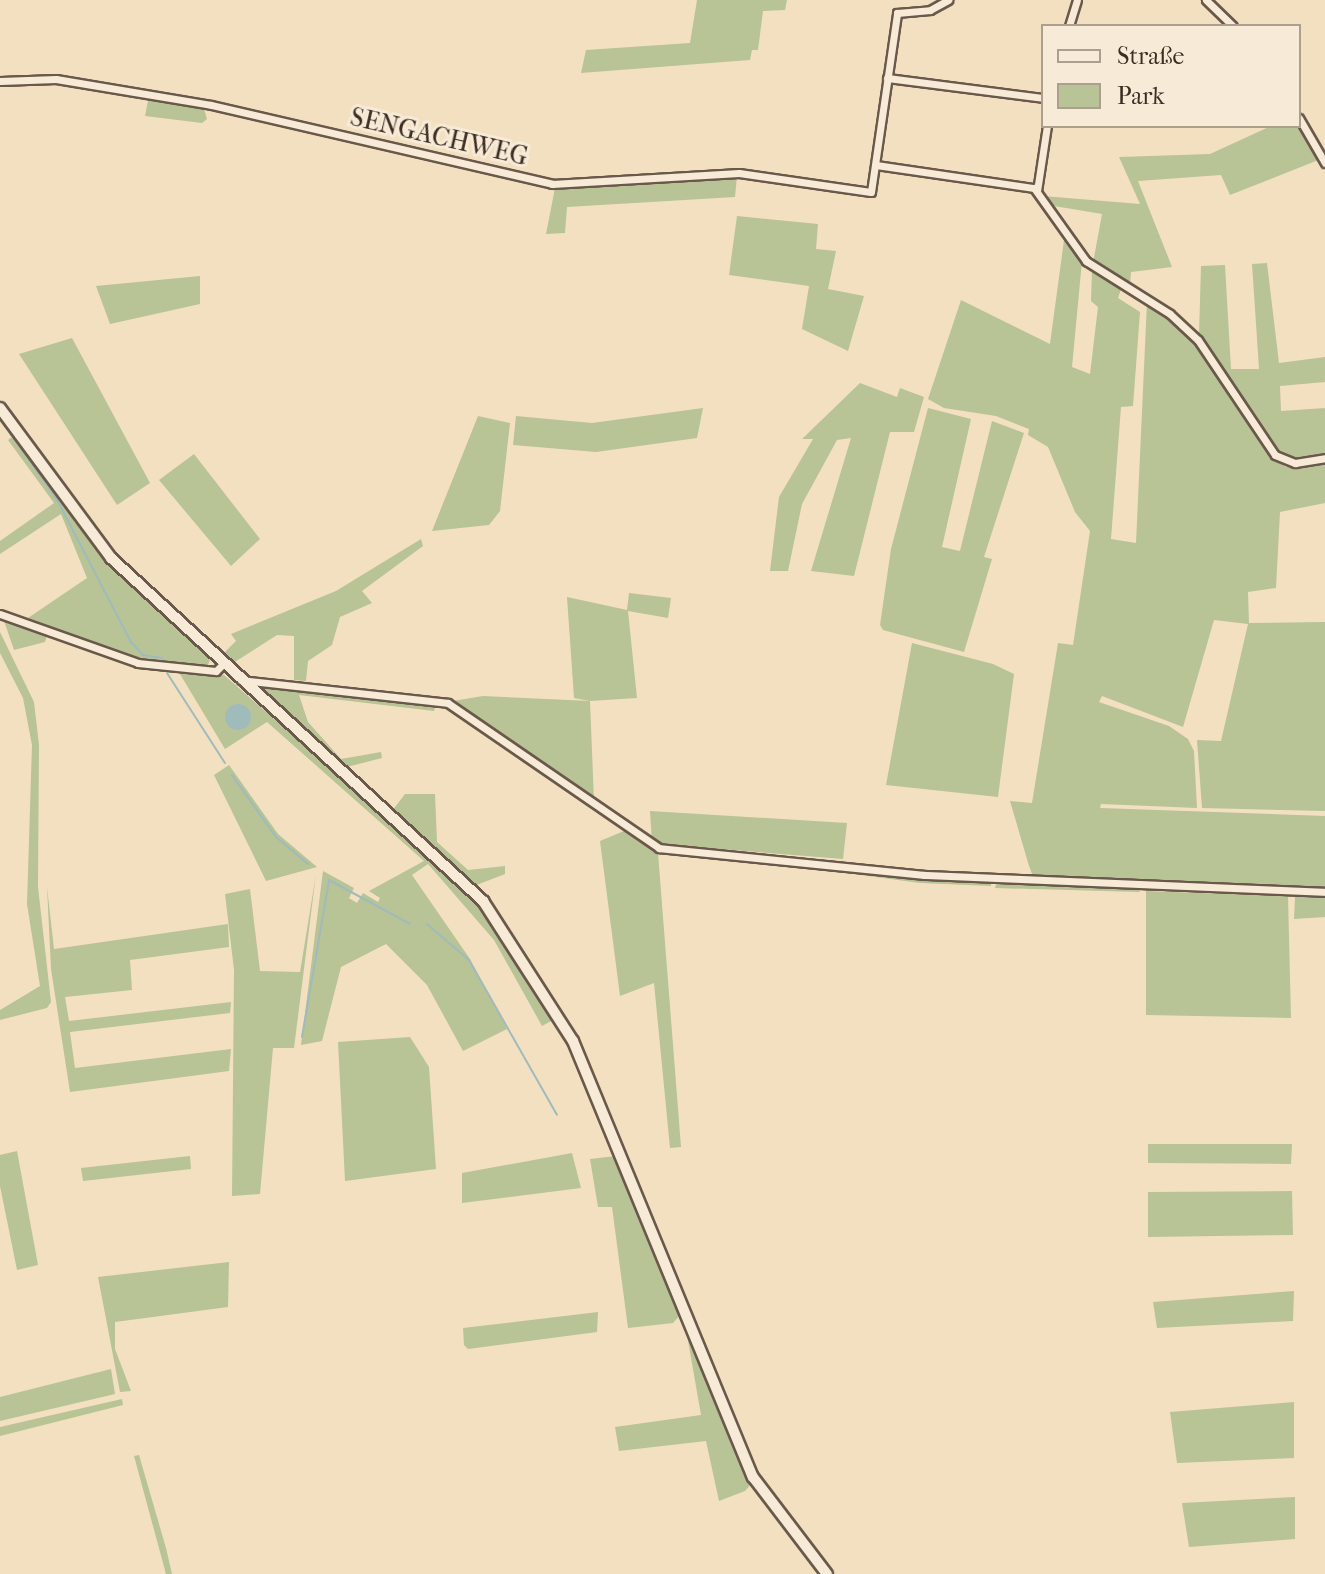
<!DOCTYPE html>
<meta charset="utf-8">
<style>
body{margin:0}
#map{position:relative;width:1325px;height:1574px;overflow:hidden;background:#f3e0c1;font-family:"IM FELL French Canon",serif}
div>[style]{position:absolute}
.green>*{inset:0;background:#b8c396}
.water>*{inset:0;background:#9fbbbc}
.round{border-radius:50%}
.stream>*{height:2px;margin:-1px;padding:0 1px;transform-origin:1px;border-radius:1px;background:#9fbbbc}
.roads{filter:drop-shadow(2px 0 #6a594a) drop-shadow(-2px 0 #6a594a) drop-shadow(0 2px #6a594a) drop-shadow(0 -2px #6a594a)}
.street>*{height:7px;margin:-3.5px;padding:0 3.5px;transform-origin:3.5px;border-radius:3.5px;background:#f7ebd7}
.secondary>*{height:10px;margin:-5px;padding:0 5px;transform-origin:5px;border-radius:5px;background:#f7ebd7}
span{translate:-50% -50%;white-space:nowrap;text-align:center;line-height:1.15;-webkit-text-stroke:6px #f7ebd7;paint-order:stroke}
.street-label{font-size:26px;color:#3c2c22}
.legend{position:absolute;left:1041px;top:24px;width:260px;height:104px;box-sizing:border-box;background:#f7ebd7;border:2px solid #ac9f8f;margin:0;padding:10px 14px;list-style:none;font-size:24px;color:#3c2c22}
.legend li{display:flex;align-items:center;gap:16px;height:40px}
.legend b{width:40px;border:2px solid #ac9f8f}
</style>
<div id="map">
<div class="green">
<div style="clip-path:polygon(697px 0,787px 0,785px 10px,763px 11px,758px 50px,752px 50px,750px 60px,581px 73px,586px 50px,690px 43px)"></div>
<div style="clip-path:polygon(149px 96px,203px 105px,207px 119px,202px 123px,145px 116px)"></div>
<div style="clip-path:polygon(1299px 121px,1321px 159px,1230px 195px,1221px 175px,1138px 181px,1172px 267px,1131px 272px,1130px 285px,1093px 263px,1102px 214px,1048px 205px,1043px 196px,1140px 204px,1119px 157px,1210px 154px,1271px 126px,1299px 126px)"></div>
<div style="clip-path:polygon(737px 176px,735px 197px,567px 207px,565px 233px,546px 234px,555px 188px)"></div>
<div style="clip-path:polygon(737px 216px,818px 224px,816px 249px,836px 251px,828px 289px,864px 296px,848px 351px,802px 329px,809px 286px,729px 275px)"></div>
<div style="clip-path:polygon(1064px 240px,1082px 261px,1072px 367px,1090px 374px,1098px 307px,1091px 301px,1092px 270px,1121px 289px,1118px 298px,1140px 312px,1133px 406px,1121px 407px,1111px 539px,1136px 543px,1147px 302px,1201px 348px,1275px 460px,1286px 467px,1325px 461px,1325px 503px,1280px 512px,1276px 588px,1248px 592px,1249px 623px,1325px 622px,1325px 811px,1202px 808px,1197px 740px,1221px 741px,1248px 624px,1214px 620px,1183px 727px,1102px 696px,1099px 702px,1169px 726px,1188px 739px,1194px 751px,1197px 808px,1101px 804px,1100px 808px,1325px 816px,1325px 889px,1033px 876px,1029px 866px,1010px 801px,1032px 803px,1058px 643px,1073px 645px,1090px 531px,1075px 512px,1048px 447px,1028px 435px,1029px 429px,996px 416px,944px 408px,928px 399px,961px 300px,1050px 344px)"></div>
<div style="clip-path:polygon(1267px 263px,1279px 363px,1325px 357px,1325px 382px,1280px 386px,1281px 411px,1325px 408px,1325px 455px,1292px 460px,1280px 454px,1199px 335px,1201px 266px,1225px 265px,1231px 369px,1259px 369px,1252px 264px)"></div>
<div style="clip-path:polygon(200px 276px,200px 304px,110px 324px,96px 286px)"></div>
<div style="clip-path:polygon(72px 338px,150px 483px,117px 505px,19px 354px)"></div>
<div style="clip-path:polygon(860px 383px,897px 397px,900px 388px,924px 397px,914px 432px,890px 432px,854px 576px,811px 571px,851px 438px,837px 440px,802px 504px,788px 571px,770px 571px,779px 497px,813px 439px,802px 439px)"></div>
<div style="clip-path:polygon(703px 408px,697px 438px,596px 452px,513px 445px,516px 416px,592px 423px)"></div>
<div style="clip-path:polygon(928px 408px,971px 419px,942px 547px,960px 551px,992px 421px,1024px 433px,984px 557px,992px 559px,964px 652px,883px 630px,880px 625px,891px 549px)"></div>
<div style="clip-path:polygon(478px 416px,510px 423px,500px 511px,489px 525px,432px 531px)"></div>
<div style="clip-path:polygon(15px 435px,109px 561px,210px 660px,207px 667px,129px 656px,28px 618px,87px 578px,61px 514px,0 554px,0 541px,54px 503px,8px 440px)"></div>
<div style="clip-path:polygon(194px 454px,260px 539px,231px 566px,159px 480px)"></div>
<div style="clip-path:polygon(421px 539px,423px 546px,362px 591px,372px 603px,340px 617px,332px 645px,308px 661px,306px 681px,294px 680px,294px 636px,277px 635px,230px 665px,220px 657px,236px 641px,231px 634px,336px 591px)"></div>
<div style="clip-path:polygon(629px 593px,671px 598px,668px 618px,628px 611px,637px 698px,590px 701px,594px 801px,453px 701px,483px 696px,590px 701px,574px 698px,567px 597px,627px 610px)"></div>
<div style="clip-path:polygon(3px 618px,47px 635px,45px 642px,14px 650px)"></div>
<div style="clip-path:polygon(0 632px,34px 702px,39px 745px,38px 887px,51px 1002px,47px 1008px,0 1020px,0 1010px,40px 986px,27px 904px,32px 745px,23px 698px,0 653px)"></div>
<div style="clip-path:polygon(912px 643px,993px 664px,1014px 674px,998px 797px,886px 785px)"></div>
<div style="clip-path:polygon(180px 674px,224px 675px,433px 858px,497px 928px,555px 1019px,542px 1026px,494px 940px,428px 864px,412px 875px,470px 959px,507px 1029px,463px 1051px,427px 985px,386px 944px,341px 967px,322px 1041px,301px 1045px,323px 871px,354px 888px,349px 898px,357px 903px,363px 893px,378px 902px,380px 898px,369px 891px,424px 861px,267px 722px,225px 749px)"></div>
<div style="clip-path:polygon(249px 679px,436px 704px,434px 711px,299px 695px,308px 722px,341px 759px,381px 752px,382px 758px,343px 768px)"></div>
<div style="clip-path:polygon(229px 765px,278px 834px,317px 867px,266px 881px,214px 775px)"></div>
<div style="clip-path:polygon(405px 794px,435px 794px,437px 842px,468px 870px,505px 866px,505px 874px,474px 886px,392px 811px)"></div>
<div style="clip-path:polygon(650px 811px,847px 823px,843px 859px,659px 844px,652px 842px)"></div>
<div style="clip-path:polygon(624px 831px,658px 853px,681px 1147px,670px 1148px,654px 983px,620px 996px,600px 841px)"></div>
<div style="clip-path:polygon(849px 868px,991px 882px,991px 886px,920px 883px,846px 873px)"></div>
<div style="clip-path:polygon(316px 874px,294px 1048px,273px 1048px,260px 1194px,232px 1196px,234px 970px,225px 894px,250px 889px,260px 971px,300px 972px)"></div>
<div style="clip-path:polygon(997px 881px,1139px 887px,1140px 892px,995px 888px)"></div>
<div style="clip-path:polygon(47px 887px,54px 949px,228px 924px,229px 947px,130px 960px,132px 990px,65px 997px,69px 1021px,231px 1002px,230px 1013px,70px 1032px,75px 1068px,231px 1049px,229px 1071px,70px 1092px,51px 969px)"></div>
<div style="clip-path:polygon(1146px 891px,1288px 896px,1291px 1018px,1146px 1015px)"></div>
<div style="clip-path:polygon(1325px 896px,1325px 917px,1294px 919px,1295px 897px)"></div>
<div style="clip-path:polygon(410px 1037px,429px 1067px,436px 1169px,345px 1181px,338px 1042px)"></div>
<div style="clip-path:polygon(1148px 1144px,1292px 1144px,1291px 1164px,1148px 1163px)"></div>
<div style="clip-path:polygon(17px 1151px,38px 1265px,17px 1270px,0 1186px,0 1155px)"></div>
<div style="clip-path:polygon(572px 1153px,581px 1188px,462px 1203px,462px 1173px)"></div>
<div style="clip-path:polygon(190px 1156px,191px 1169px,83px 1181px,81px 1168px)"></div>
<div style="clip-path:polygon(616px 1156px,680px 1315px,673px 1323px,628px 1328px,612px 1207px,598px 1207px,590px 1159px)"></div>
<div style="clip-path:polygon(1292px 1191px,1293px 1235px,1148px 1237px,1148px 1192px)"></div>
<div style="clip-path:polygon(229px 1262px,228px 1307px,115px 1322px,115px 1349px,131px 1391px,120px 1392px,98px 1277px)"></div>
<div style="clip-path:polygon(1294px 1291px,1293px 1321px,1157px 1328px,1153px 1302px)"></div>
<div style="clip-path:polygon(598px 1312px,597px 1332px,468px 1349px,464px 1345px,463px 1328px)"></div>
<div style="clip-path:polygon(686px 1329px,752px 1483px,745px 1491px,719px 1501px,706px 1441px,619px 1451px,615px 1427px,701px 1415px)"></div>
<div style="clip-path:polygon(111px 1369px,115px 1394px,0 1421px,0 1397px)"></div>
<div style="clip-path:polygon(122px 1399px,123px 1405px,0 1436px,0 1427px)"></div>
<div style="clip-path:polygon(1294px 1402px,1294px 1458px,1177px 1463px,1170px 1412px)"></div>
<div style="clip-path:polygon(139px 1455px,166px 1548px,172px 1574px,166px 1574px,134px 1456px)"></div>
<div style="clip-path:polygon(1295px 1497px,1295px 1539px,1189px 1547px,1182px 1503px)"></div>
</div>
<div class="water">
<div class="round" style="left:225px;top:704px;width:26px;height:26px"></div>
</div>
<div class="stream">
<div style="left:0;top:419px;width:95px;rotate:54.5deg"></div>
<div style="left:55px;top:496px;width:165px;rotate:62.5deg"></div>
<div style="left:131px;top:642px;width:18px;rotate:47deg"></div>
<div style="left:143px;top:655px;width:20px;rotate:9deg"></div>
<div style="left:167px;top:673px;width:107px;rotate:57.2deg"></div>
<div style="left:232px;top:775px;width:76px;rotate:54.6deg"></div>
<div style="left:276px;top:837px;width:42px;rotate:40.2deg"></div>
<div style="left:427px;top:924px;width:55px;rotate:40.6deg"></div>
<div style="left:469px;top:960px;width:178px;rotate:60.4deg"></div>
<div style="left:302px;top:1037px;width:159px;rotate:-80.2deg"></div>
<div style="left:329px;top:880px;width:92px;rotate:28.5deg"></div>
</div>
<div class="roads">
<div class="street">
<div style="left:1206px;top:0;width:37px;rotate:44deg"></div>
<div style="left:1069px;top:26px;width:27px;rotate:-73deg"></div>
<div style="left:887px;top:78px;width:157px;rotate:7.3deg"></div>
<div style="left:0;top:81px;width:56px;rotate:-2deg"></div>
<div style="left:56px;top:79px;width:157px;rotate:9.5deg"></div>
<div style="left:211px;top:105px;width:350px;rotate:13deg"></div>
<div style="left:552px;top:184px;width:187px;rotate:-3.4deg"></div>
<div style="left:739px;top:173px;width:133px;rotate:8.2deg"></div>
<div style="left:871px;top:192px;width:181px;rotate:-81.7deg"></div>
<div style="left:897px;top:13px;width:33px;rotate:-5deg"></div>
<div style="left:930px;top:10px;width:21px;rotate:-29deg"></div>
<div style="left:1299px;top:118px;width:52px;rotate:60deg"></div>
<div style="left:876px;top:165px;width:160px;rotate:8.3deg"></div>
<div style="left:1034px;top:188px;width:90px;rotate:54.5deg"></div>
<div style="left:1086px;top:261px;width:99px;rotate:32.2deg"></div>
<div style="left:1170px;top:314px;width:38px;rotate:43deg"></div>
<div style="left:1198px;top:340px;width:138px;rotate:56.2deg"></div>
<div style="left:1275px;top:455px;width:22px;rotate:22deg"></div>
<div style="left:1295px;top:463px;width:30px;rotate:-9deg"></div>
<div style="left:1037px;top:191px;width:66px;rotate:-81.3deg"></div>
<div style="left:0;top:614px;width:146px;rotate:19.5deg"></div>
<div style="left:138px;top:663px;width:78px;rotate:5.9deg"></div>
<div style="left:216px;top:671px;width:8px;rotate:-45deg"></div>
<div style="left:241px;top:680px;width:208px;rotate:6.3deg"></div>
<div style="left:448px;top:703px;width:256px;rotate:34.5deg"></div>
<div style="left:659px;top:848px;width:266px;rotate:5.8deg"></div>
<div style="left:924px;top:875px;width:401px;rotate:2.4deg"></div>
</div>
<div class="secondary">
<div style="left:0;top:408px;width:187px;rotate:53.5deg"></div>
<div style="left:111px;top:558px;width:506px;rotate:42.68deg"></div>
<div style="left:483px;top:901px;width:166px;rotate:57.3deg"></div>
<div style="left:573px;top:1041px;width:472px;rotate:67.6deg"></div>
<div style="left:753px;top:1477px;width:122px;rotate:52.7deg"></div>
</div>
</div>
<div class="street-label">
<span style="left:439px;top:137px;rotate:13deg">SENGACHWEG</span>
</div>
<ul class="legend">
<li><b style="height:10px;background:#f7ebd7"></b>Straße</li>
<li><b style="height:22px;background:#b8c396"></b>Park</li>
</ul>
</div>
